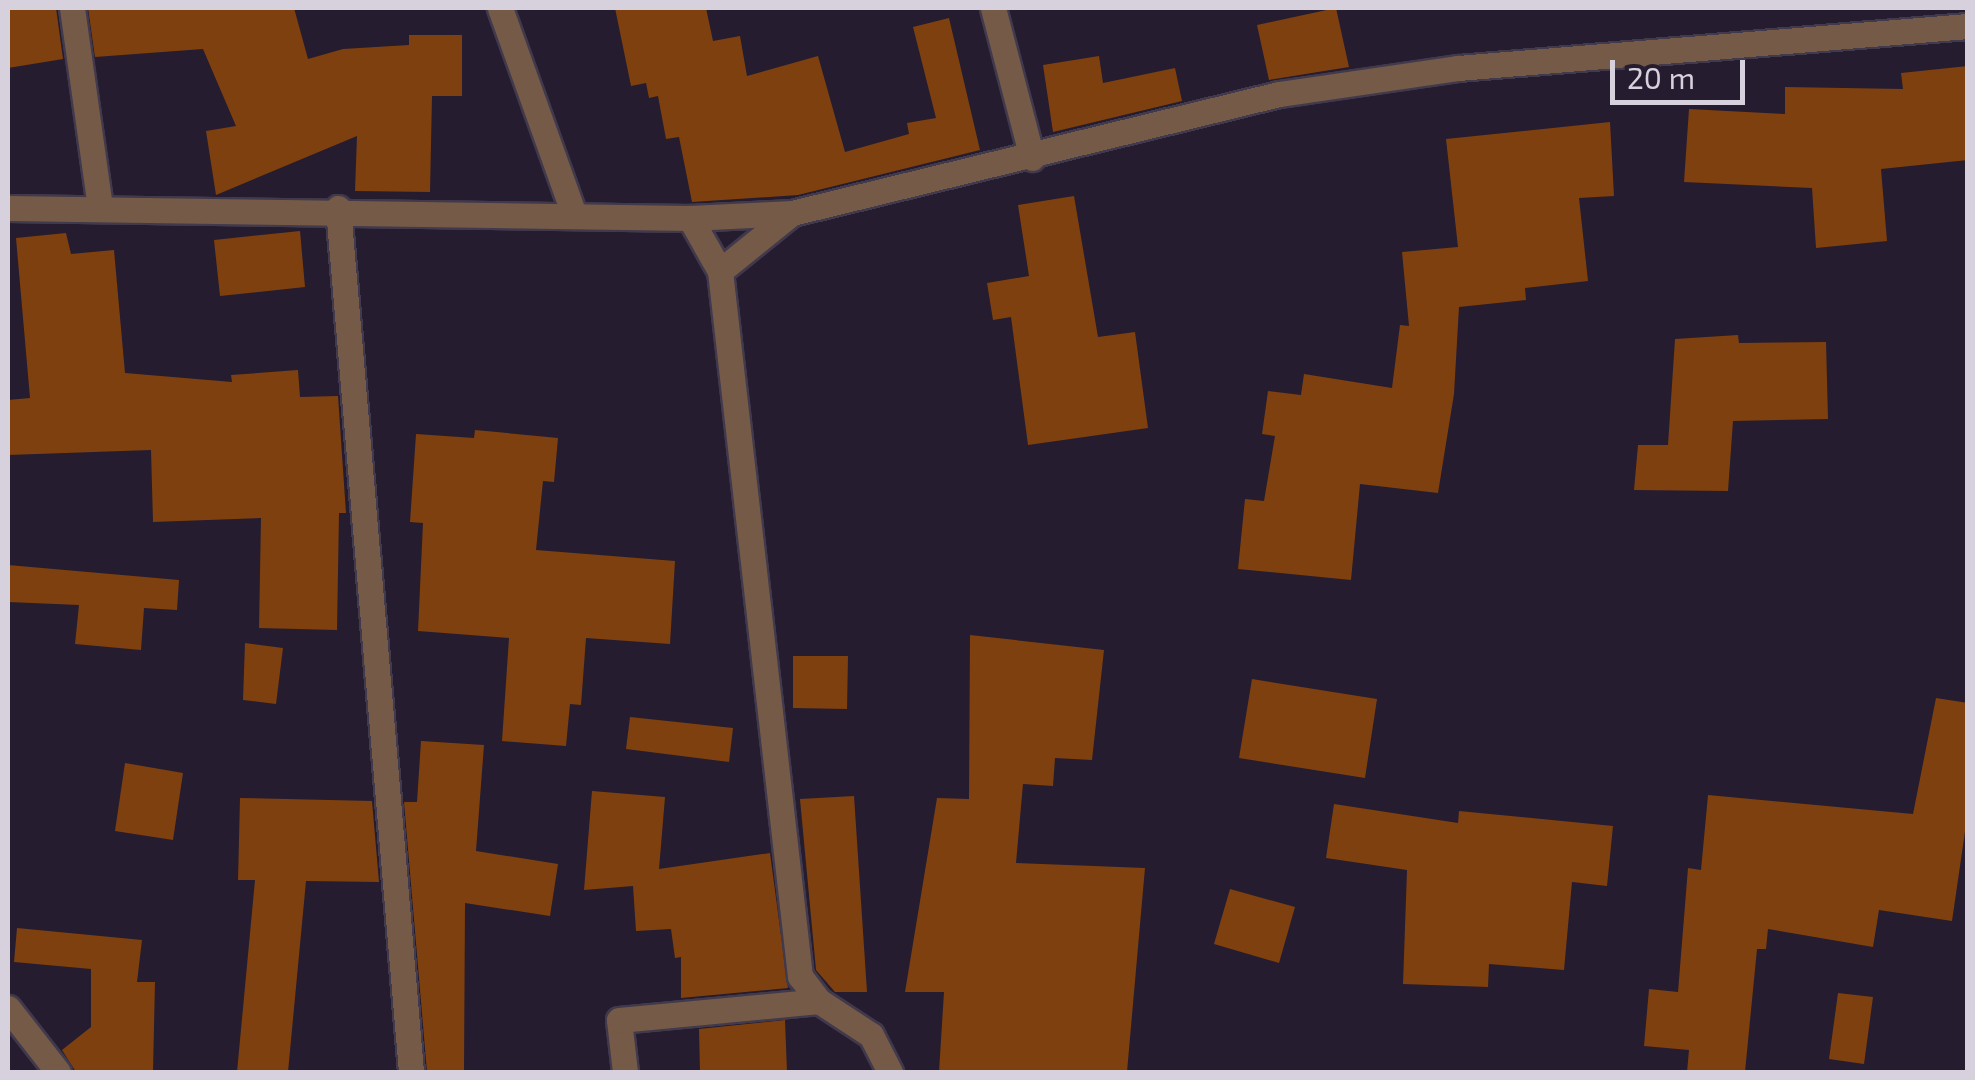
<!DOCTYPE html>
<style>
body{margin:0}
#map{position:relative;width:1975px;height:1080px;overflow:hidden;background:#251c30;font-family:"Exo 2",sans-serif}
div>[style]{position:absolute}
.building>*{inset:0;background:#7e400e}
.roads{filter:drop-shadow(2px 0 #41394c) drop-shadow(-2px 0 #41394c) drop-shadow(0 2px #41394c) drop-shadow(0 -2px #41394c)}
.minor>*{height:25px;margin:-12.5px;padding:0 12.5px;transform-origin:12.5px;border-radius:12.5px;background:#755a47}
span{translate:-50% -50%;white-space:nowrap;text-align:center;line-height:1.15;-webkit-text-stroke:8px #251c30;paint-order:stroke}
.frame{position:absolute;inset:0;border:10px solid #d7d1de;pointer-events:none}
.scale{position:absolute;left:1610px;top:60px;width:135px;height:45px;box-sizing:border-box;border:5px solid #d7d1de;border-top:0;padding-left:12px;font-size:30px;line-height:35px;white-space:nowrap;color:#d7d1de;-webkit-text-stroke:8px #251c30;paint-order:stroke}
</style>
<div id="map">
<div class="building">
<div style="clip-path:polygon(8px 8px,56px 8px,63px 59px,8px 68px)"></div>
<div style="clip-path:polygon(88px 8px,294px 8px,308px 59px,343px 49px,409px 45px,409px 35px,462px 35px,462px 96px,432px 96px,430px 192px,355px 191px,357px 136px,216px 195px,206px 131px,236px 126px,203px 49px,95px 57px)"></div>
<div style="clip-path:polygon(615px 8px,706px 8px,713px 41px,740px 36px,747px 76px,818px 56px,845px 152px,909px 134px,907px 123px,936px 118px,913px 27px,949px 18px,980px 150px,798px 195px,692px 202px,679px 137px,666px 139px,658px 96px,649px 98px,646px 83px,631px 86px)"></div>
<div style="clip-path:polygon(1336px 8px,1349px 67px,1269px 80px,1257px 25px)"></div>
<div style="clip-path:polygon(1099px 56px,1103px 83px,1175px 68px,1182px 101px,1053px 132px,1043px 65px)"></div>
<div style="clip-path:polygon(1968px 66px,1968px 160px,1881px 169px,1887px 241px,1816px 248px,1812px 188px,1684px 182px,1689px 109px,1785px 114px,1785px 87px,1903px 89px,1901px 73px)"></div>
<div style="clip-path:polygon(1610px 122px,1614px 196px,1579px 198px,1588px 281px,1525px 288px,1526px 300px,1459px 307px,1454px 394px,1438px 493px,1360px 484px,1351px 580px,1238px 569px,1245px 499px,1264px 501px,1275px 436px,1262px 434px,1268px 391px,1301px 395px,1304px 374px,1392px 388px,1400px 325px,1409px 326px,1402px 252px,1458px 247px,1446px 139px)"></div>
<div style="clip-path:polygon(1074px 196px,1098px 337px,1135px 332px,1148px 428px,1028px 445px,1011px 317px,993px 320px,987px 283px,1029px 276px,1018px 205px)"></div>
<div style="clip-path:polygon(300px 231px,305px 287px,220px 296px,214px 240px)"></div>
<div style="clip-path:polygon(66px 233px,71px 254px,114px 250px,125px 373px,232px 382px,231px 375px,298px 370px,300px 397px,338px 396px,346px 513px,339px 513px,337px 630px,259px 628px,261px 518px,153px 522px,151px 450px,8px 455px,8px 400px,30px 398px,16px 238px)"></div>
<div style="clip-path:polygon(1738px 335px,1739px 343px,1826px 342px,1828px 419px,1733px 421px,1728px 491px,1634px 490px,1638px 445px,1668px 445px,1675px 339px)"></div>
<div style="clip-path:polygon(475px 430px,558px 438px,554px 482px,543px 481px,536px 550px,675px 561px,670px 644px,586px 638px,581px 705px,570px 704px,566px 746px,502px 741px,509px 638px,418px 631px,423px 523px,410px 522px,416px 434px,474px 438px)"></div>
<div style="clip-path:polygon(8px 565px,179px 580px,177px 610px,144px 608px,141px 650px,75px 644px,79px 605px,8px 602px)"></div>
<div style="clip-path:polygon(970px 635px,1104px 650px,1092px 760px,1055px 758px,1053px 786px,1023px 784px,1016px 863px,1145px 868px,1127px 1072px,939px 1072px,944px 992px,905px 992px,937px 798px,969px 799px)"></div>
<div style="clip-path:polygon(245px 643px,283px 648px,276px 704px,243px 700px)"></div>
<div style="clip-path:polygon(793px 656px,848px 656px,847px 709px,793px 708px)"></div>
<div style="clip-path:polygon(1252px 679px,1377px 699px,1365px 778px,1239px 758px)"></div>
<div style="clip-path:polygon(1936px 698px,1968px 703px,1968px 811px,1952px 921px,1879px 910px,1873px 947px,1768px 929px,1766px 949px,1757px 949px,1745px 1072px,1687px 1072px,1689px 1050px,1644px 1046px,1649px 989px,1678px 992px,1688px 868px,1701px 870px,1708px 795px,1913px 814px)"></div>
<div style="clip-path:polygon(630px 717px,733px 728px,729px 762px,626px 749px)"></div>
<div style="clip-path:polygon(421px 741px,484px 745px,476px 851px,558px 864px,550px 916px,465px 903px,464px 1072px,427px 1072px,404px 802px,417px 802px)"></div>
<div style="clip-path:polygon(125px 763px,183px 773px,173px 840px,115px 831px)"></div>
<div style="clip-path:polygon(592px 791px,665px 797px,659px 869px,770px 853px,788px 988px,681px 998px,681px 957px,675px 958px,671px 929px,636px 931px,633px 886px,584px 890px)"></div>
<div style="clip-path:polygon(854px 796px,867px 992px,835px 992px,816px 970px,800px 799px)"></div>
<div style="clip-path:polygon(240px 798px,372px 801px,379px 882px,306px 881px,288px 1072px,237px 1072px,255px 880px,238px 880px)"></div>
<div style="clip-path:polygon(1334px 804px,1458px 823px,1459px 811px,1613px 826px,1607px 886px,1572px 882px,1564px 970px,1489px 964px,1488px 987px,1403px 984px,1407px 870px,1326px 858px)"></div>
<div style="clip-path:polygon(1230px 889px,1295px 907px,1279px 963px,1214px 944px)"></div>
<div style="clip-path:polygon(17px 928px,142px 940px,137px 982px,155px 982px,153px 1072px,76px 1072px,62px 1050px,91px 1027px,91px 969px,14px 962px)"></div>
<div style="clip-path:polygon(1838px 993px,1873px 997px,1864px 1064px,1829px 1059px)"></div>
<div style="clip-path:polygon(785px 1020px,787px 1072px,700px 1072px,699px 1029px)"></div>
</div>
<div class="roads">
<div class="minor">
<div style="left:72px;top:8px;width:201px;rotate:82deg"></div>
<div style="left:500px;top:8px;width:220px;rotate:70.3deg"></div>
<div style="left:993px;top:8px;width:155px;rotate:75.4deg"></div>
<div style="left:8px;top:208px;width:682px;rotate:0.84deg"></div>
<div style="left:690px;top:218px;width:102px;rotate:-2.8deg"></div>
<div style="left:792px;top:213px;width:501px;rotate:-13.73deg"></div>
<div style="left:1279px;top:94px;width:181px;rotate:-8.3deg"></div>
<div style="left:1458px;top:68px;width:512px;rotate:-4.71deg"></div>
<div style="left:338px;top:208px;width:867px;rotate:85.17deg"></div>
<div style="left:690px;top:218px;width:61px;rotate:60.5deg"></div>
<div style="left:720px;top:271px;width:710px;rotate:83.53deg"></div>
<div style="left:800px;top:976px;width:31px;rotate:53deg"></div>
<div style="left:819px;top:1001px;width:62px;rotate:33.2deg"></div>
<div style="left:871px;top:1035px;width:42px;rotate:62.8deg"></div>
<div style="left:720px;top:271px;width:92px;rotate:-38.9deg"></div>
<div style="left:8px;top:1008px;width:81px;rotate:52deg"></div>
<div style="left:625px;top:1072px;width:52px;rotate:-96.6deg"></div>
<div style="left:619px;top:1020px;width:201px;rotate:-5.4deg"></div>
</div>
</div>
<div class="frame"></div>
<div class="scale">20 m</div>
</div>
